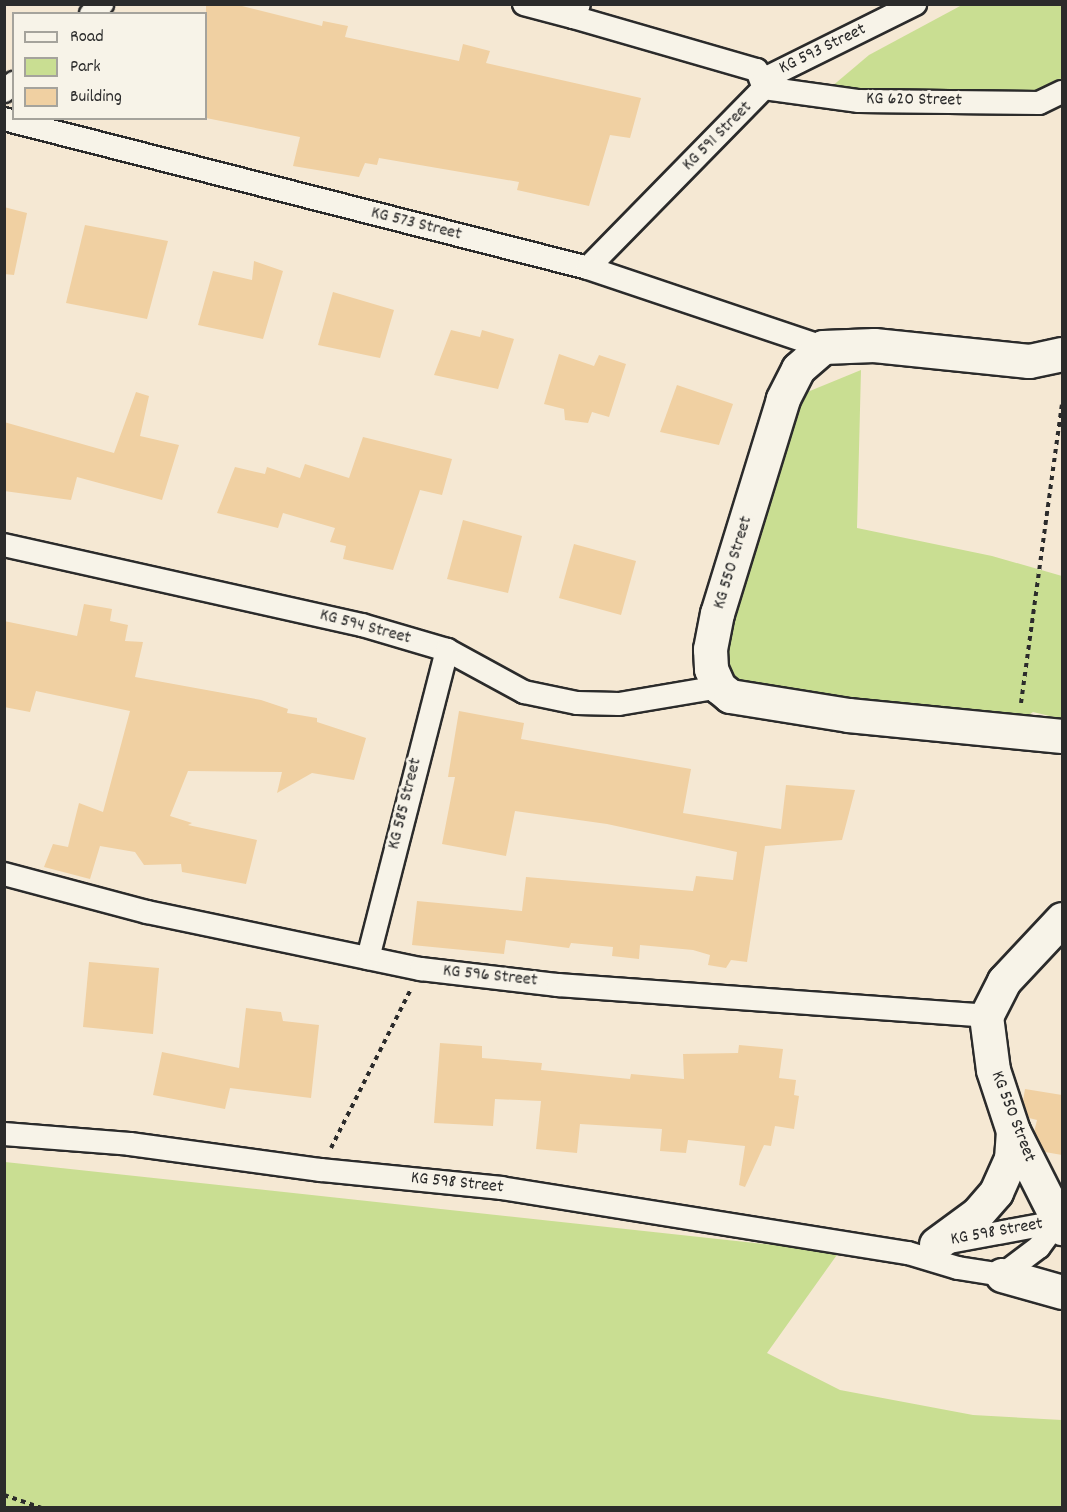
<!DOCTYPE html>
<style>
body{margin:0}
#map{position:relative;width:1067px;height:1512px;overflow:hidden;background:#f5e8d3;font-family:Dekko,sans-serif}
div>[style]{position:absolute}
.green>*{inset:0;background:#c9de92}
.building>*{inset:0;background:#f0d0a2}
.path>*{height:4px;margin-top:-2px;transform-origin:0;background:repeating-linear-gradient(90deg,#2b2b2b 0 4.5px,transparent 0 9px)}
.roads{filter:drop-shadow(2px 0 #2b2b2b) drop-shadow(-2px 0 #2b2b2b) drop-shadow(0 2px #2b2b2b) drop-shadow(0 -2px #2b2b2b)}
.street>*{height:22px;margin:-11px;padding:0 11px;transform-origin:11px;border-radius:11px;background:#f7f3e8}
.secondary>*{height:33px;margin:-16.5px;padding:0 16.5px;transform-origin:16.5px;border-radius:16.5px;background:#f7f3e8}
span{translate:-50% -50%;white-space:nowrap;text-align:center;line-height:1.15;-webkit-text-stroke:6px #f7f3e8;paint-order:stroke}
.street-label{font-size:18px;color:#2b2b2b}
.frame{position:absolute;inset:0;border:6px solid #2b2b2b;pointer-events:none}
.legend{position:absolute;left:12px;top:12px;width:195px;height:108px;box-sizing:border-box;background:#f7f3e8;border:2px solid #a5a39c;margin:0;padding:8px 10px;list-style:none;font-size:18px;color:#2b2b2b}
.legend li{display:flex;align-items:center;gap:12px;height:30px}
.legend b{width:30px;border:2px solid #a5a39c}
</style>
<div id="map">
<div class="green">
<div style="clip-path:polygon(962px 5px,1062px 5px,1062px 88px,1036px 107px,824px 93px,869px 55px)"></div>
<div style="clip-path:polygon(861px 370px,857px 528px,992px 556px,1062px 576px,1062px 719px,1033px 712px,995px 738px,722px 702px,700px 663px,783px 402px)"></div>
<div style="clip-path:polygon(5px 1162px,839px 1252px,767px 1353px,840px 1390px,973px 1415px,1062px 1420px,1062px 1507px,5px 1508px)"></div>
</div>
<div class="building">
<div style="clip-path:polygon(206px 4px,234px 4px,322px 26px,323px 21px,348px 26px,345px 37px,459px 61px,463px 44px,490px 51px,486px 63px,641px 98px,630px 138px,610px 135px,589px 206px,517px 190px,519px 182px,379px 158px,377px 165px,365px 163px,359px 177px,293px 166px,300px 137px,206px 118px)"></div>
<div style="clip-path:polygon(4px 207px,27px 213px,14px 275px,4px 274px)"></div>
<div style="clip-path:polygon(85px 225px,168px 241px,147px 319px,66px 303px)"></div>
<div style="clip-path:polygon(254px 261px,283px 271px,263px 339px,198px 325px,213px 271px,252px 280px)"></div>
<div style="clip-path:polygon(333px 292px,394px 310px,380px 358px,318px 345px)"></div>
<div style="clip-path:polygon(451px 330px,480px 337px,482px 330px,514px 339px,498px 389px,434px 375px)"></div>
<div style="clip-path:polygon(559px 354px,594px 366px,599px 355px,626px 364px,609px 417px,592px 412px,588px 423px,565px 420px,564px 409px,544px 404px)"></div>
<div style="clip-path:polygon(677px 385px,733px 404px,719px 445px,660px 432px)"></div>
<div style="clip-path:polygon(136px 392px,149px 396px,140px 436px,179px 445px,162px 500px,77px 477px,71px 500px,4px 491px,4px 422px,114px 453px)"></div>
<div style="clip-path:polygon(363px 437px,452px 459px,442px 495px,420px 490px,393px 570px,343px 559px,346px 546px,330px 542px,335px 528px,283px 513px,278px 528px,217px 513px,235px 467px,265px 474px,267px 467px,300px 478px,305px 464px,349px 478px)"></div>
<div style="clip-path:polygon(463px 520px,522px 536px,508px 593px,447px 579px)"></div>
<div style="clip-path:polygon(574px 544px,636px 561px,621px 615px,559px 598px)"></div>
<div style="clip-path:polygon(84px 604px,112px 609px,110px 621px,128px 625px,125px 641px,143px 642px,135px 677px,261px 700px,288px 709px,287px 713px,317px 718px,317px 722px,366px 738px,354px 780px,312px 773px,277px 793px,282px 772px,188px 771px,170px 816px,192px 823px,188px 825px,257px 840px,246px 884px,182px 872px,181px 864px,144px 865px,135px 852px,100px 846px,90px 879px,44px 867px,53px 844px,68px 847px,79px 803px,103px 812px,130px 711px,36px 691px,30px 712px,4px 707px,4px 621px,77px 636px)"></div>
<div style="clip-path:polygon(459px 711px,524px 723px,521px 739px,691px 769px,683px 813px,781px 829px,786px 785px,855px 790px,842px 840px,765px 846px,747px 962px,731px 960px,726px 968px,708px 965px,710px 955px,693px 950px,640px 945px,639px 959px,612px 956px,613px 947px,571px 943px,569px 948px,506px 940px,504px 954px,412px 945px,417px 901px,522px 911px,526px 877px,693px 891px,696px 876px,733px 880px,737px 852px,607px 824px,515px 811px,506px 856px,442px 844px,455px 777px,448px 777px)"></div>
<div style="clip-path:polygon(89px 962px,159px 968px,153px 1034px,83px 1027px)"></div>
<div style="clip-path:polygon(246px 1008px,281px 1012px,283px 1021px,319px 1025px,311px 1098px,230px 1088px,225px 1109px,153px 1095px,162px 1052px,239px 1068px)"></div>
<div style="clip-path:polygon(440px 1043px,482px 1046px,482px 1058px,542px 1063px,541px 1070px,630px 1079px,631px 1074px,684px 1079px,683px 1054px,738px 1053px,739px 1045px,783px 1049px,779px 1078px,796px 1080px,794px 1095px,799px 1096px,794px 1129px,775px 1126px,771px 1146px,764px 1145px,745px 1187px,739px 1185px,745px 1146px,688px 1140px,686px 1153px,660px 1151px,662px 1129px,580px 1124px,577px 1153px,536px 1149px,541px 1101px,495px 1099px,493px 1126px,434px 1123px)"></div>
<div style="clip-path:polygon(1025px 1089px,1062px 1095px,1062px 1155px,1045px 1152px,1034px 1132px,1037px 1120px,1029px 1118px,1023px 1101px)"></div>
</div>
<div class="path">
<div style="left:1021px;top:703px;width:301px;rotate:-82.2deg"></div>
<div style="left:331px;top:1148px;width:176px;rotate:-63.3deg"></div>
<div style="left:4px;top:1495px;width:39px;rotate:19deg"></div>
</div>
<div class="roads">
<div class="street">
<div style="left:524px;top:4px;width:51px;rotate:14.9deg"></div>
<div style="left:579px;top:4px;width:14px;rotate:115deg"></div>
<div style="left:573px;top:17px;width:191px;rotate:16.1deg"></div>
<div style="left:757px;top:70px;width:19px;rotate:69deg"></div>
<div style="left:764px;top:88px;width:252px;rotate:134.4deg"></div>
<div style="left:91px;top:14px;width:15px;rotate:-42deg"></div>
<div style="left:764px;top:79px;width:169px;rotate:-26.4deg"></div>
<div style="left:764px;top:88px;width:96px;rotate:7.8deg"></div>
<div style="left:859px;top:101px;width:180px;rotate:0.6deg"></div>
<div style="left:1039px;top:103px;width:25px;rotate:-26deg"></div>
<div style="left:4px;top:91px;width:13px;rotate:-39deg"></div>
<div style="left:4px;top:119px;width:603px;rotate:14.31deg"></div>
<div style="left:588px;top:268px;width:248px;rotate:18.6deg"></div>
<div style="left:4px;top:545px;width:367px;rotate:12.6deg"></div>
<div style="left:362px;top:625px;width:89px;rotate:16.4deg"></div>
<div style="left:447px;top:650px;width:88px;rotate:28.6deg"></div>
<div style="left:524px;top:692px;width:54px;rotate:11.7deg"></div>
<div style="left:577px;top:703px;width:42px;rotate:1.4deg"></div>
<div style="left:619px;top:704px;width:101px;rotate:-9.6deg"></div>
<div style="left:4px;top:874px;width:148px;rotate:14.9deg"></div>
<div style="left:147px;top:912px;width:280px;rotate:11.8deg"></div>
<div style="left:421px;top:969px;width:138px;rotate:6.7deg"></div>
<div style="left:558px;top:985px;width:429px;rotate:4.1deg"></div>
<div style="left:368px;top:958px;width:318px;rotate:-75.6deg"></div>
<div style="left:4px;top:1134px;width:126px;rotate:4.5deg"></div>
<div style="left:130px;top:1144px;width:193px;rotate:7.8deg"></div>
<div style="left:321px;top:1170px;width:181px;rotate:5.7deg"></div>
<div style="left:501px;top:1188px;width:412px;rotate:9.1deg"></div>
<div style="left:908px;top:1253px;width:52px;rotate:16.7deg"></div>
<div style="left:958px;top:1268px;width:45px;rotate:9deg"></div>
<div style="left:1002px;top:1275px;width:46px;rotate:-37.1deg"></div>
<div style="left:1039px;top:1247px;width:31px;rotate:-54deg"></div>
<div style="left:944px;top:1243px;width:115px;rotate:-10.5deg"></div>
</div>
<div class="secondary">
<div style="left:1062px;top:354px;width:34px;rotate:168deg"></div>
<div style="left:1029px;top:361px;width:156px;rotate:-174.1deg"></div>
<div style="left:874px;top:345px;width:51px;rotate:177.8deg"></div>
<div style="left:823px;top:347px;width:33px;rotate:139deg"></div>
<div style="left:798px;top:369px;width:34px;rotate:117deg"></div>
<div style="left:783px;top:399px;width:224px;rotate:107.1deg"></div>
<div style="left:717px;top:613px;width:37px;rotate:101deg"></div>
<div style="left:710px;top:649px;width:20px;rotate:87deg"></div>
<div style="left:711px;top:669px;width:20px;rotate:66deg"></div>
<div style="left:719px;top:687px;width:14px;rotate:39deg"></div>
<div style="left:730px;top:696px;width:120px;rotate:9.1deg"></div>
<div style="left:848px;top:715px;width:215px;rotate:5.6deg"></div>
<div style="left:1062px;top:919px;width:85px;rotate:133.1deg"></div>
<div style="left:1004px;top:981px;width:39px;rotate:117deg"></div>
<div style="left:986px;top:1016px;width:54px;rotate:82.6deg"></div>
<div style="left:993px;top:1070px;width:64px;rotate:71.8deg"></div>
<div style="left:1013px;top:1131px;width:109px;rotate:63.2deg"></div>
<div style="left:936px;top:1244px;width:51px;rotate:-36.2deg"></div>
<div style="left:977px;top:1214px;width:29px;rotate:-49deg"></div>
<div style="left:996px;top:1192px;width:36px;rotate:-66deg"></div>
<div style="left:1011px;top:1159px;width:28px;rotate:-86deg"></div>
<div style="left:1002px;top:1275px;width:62px;rotate:15.8deg"></div>
</div>
</div>
<div class="street-label">
<span style="left:823px;top:50px;rotate:-26deg">KG 593 Street</span>
<span style="left:914px;top:101px;rotate:1deg">KG 620 Street</span>
<span style="left:718px;top:137px;rotate:-45deg">KG 591 Street</span>
<span style="left:416px;top:225px;rotate:14deg">KG 573 Street</span>
<span style="left:734px;top:563px;rotate:-73deg">KG 550 Street</span>
<span style="left:365px;top:628px;rotate:15deg">KG 594 Street</span>
<span style="left:406px;top:804px;rotate:-76deg">KG 585 Street</span>
<span style="left:490px;top:977px;rotate:6deg">KG 596 Street</span>
<span style="left:1012px;top:1117px;rotate:69deg">KG 550 Street</span>
<span style="left:457px;top:1184px;rotate:6deg">KG 598 Street</span>
<span style="left:997px;top:1233px;rotate:-10deg">KG 598 Street</span>
</div>
<div class="frame"></div>
<ul class="legend">
<li><b style="height:8px;background:#f7f3e8"></b>Road</li>
<li><b style="height:16px;background:#c9de92"></b>Park</li>
<li><b style="height:16px;background:#f0d0a2"></b>Building</li>
</ul>
</div>
